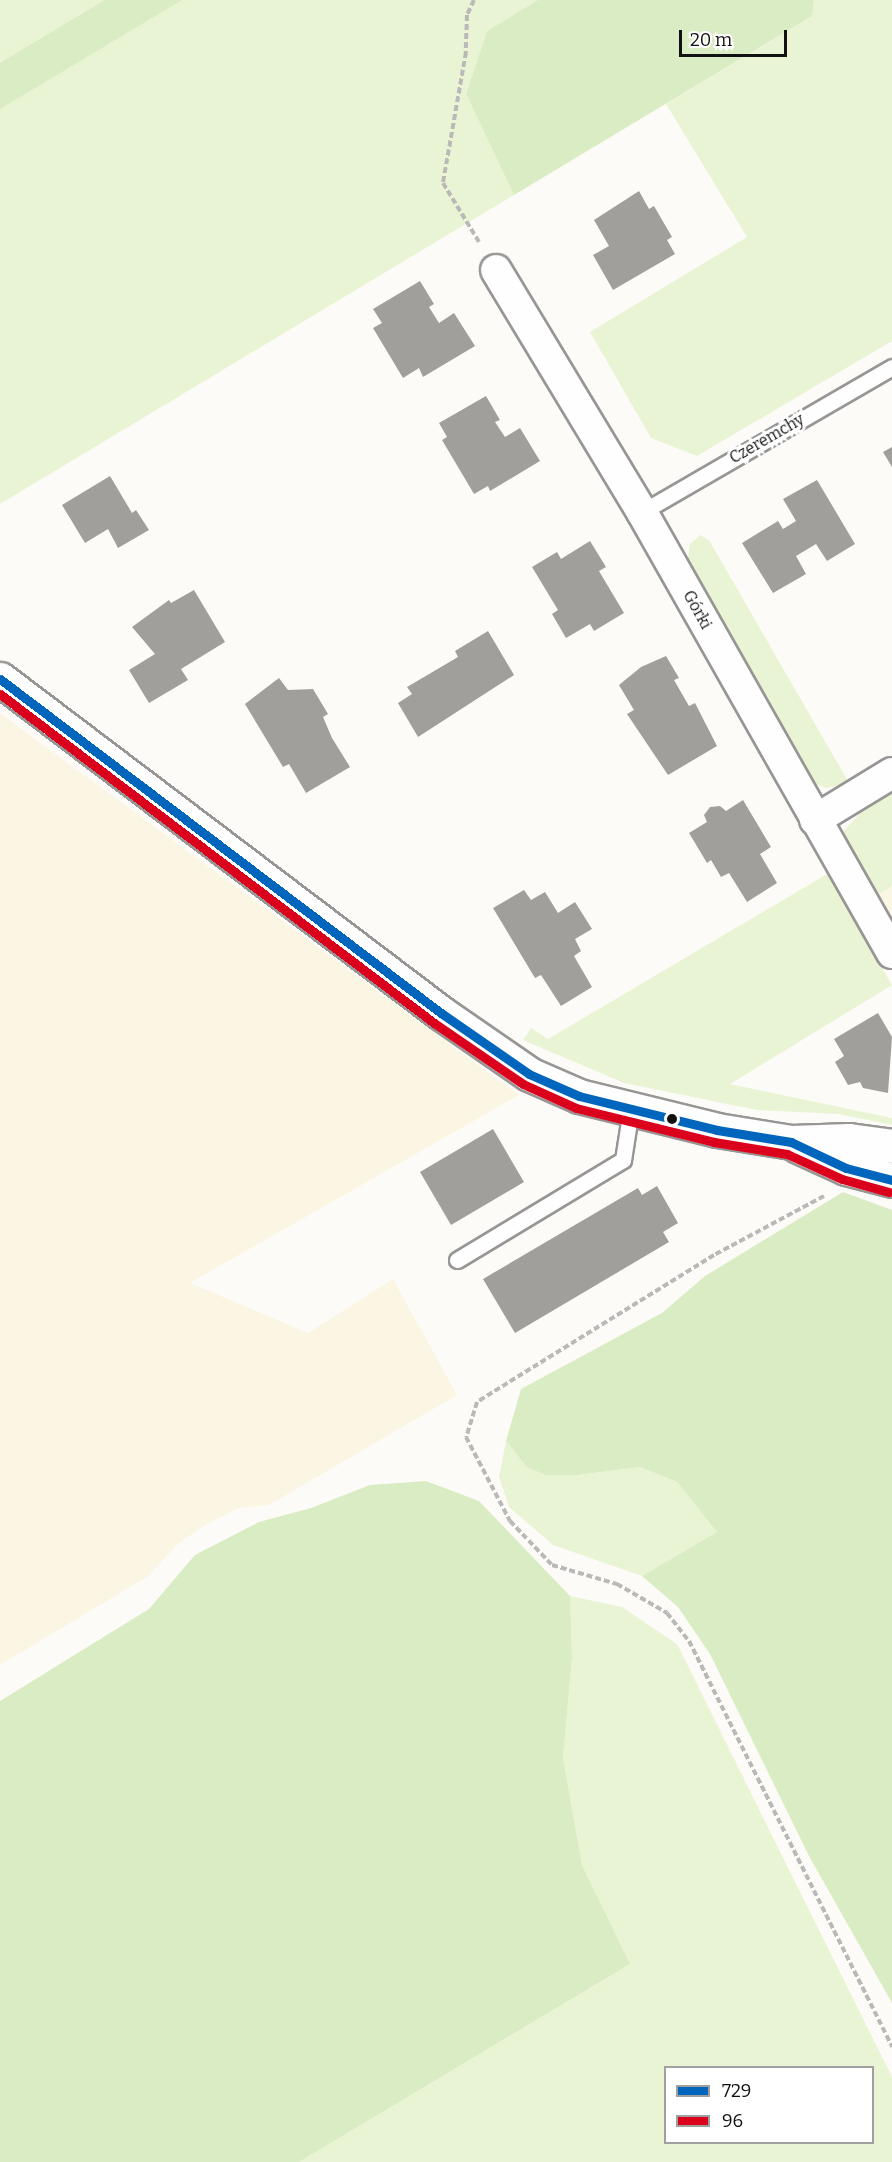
<!DOCTYPE html>
<meta charset="utf-8">
<style>
body{margin:0}
#map{position:relative;width:892px;height:2162px;overflow:hidden;background:#fdfbf7;font-family:Bitter,serif}
div>[style]{position:absolute}
.farmland>*{inset:0;background:#faf6e3}
.green>*{inset:0;background:#e9f4d5}
.forest>*{inset:0;background:#daecc3}
.building>*{inset:0;background:#a19f9c}
.path>*{height:4px;margin-top:-2px;transform-origin:0;background:repeating-linear-gradient(90deg,#b9b9b8 0 6px,transparent 0 9px)}
.roads{filter:drop-shadow(2px 0 #979695) drop-shadow(-2px 0 #979695) drop-shadow(0 2px #979695) drop-shadow(0 -2px #979695)}
.service>*{height:15px;margin:-7.5px;padding:0 7.5px;transform-origin:7.5px;border-radius:7.5px;background:#fffefe}
.minor>*{height:30px;margin:-15px;padding:0 15px;transform-origin:15px;border-radius:15px;background:#fffefe}
.tertiary>*{height:33px;margin:-16.5px;padding:0 16.5px;transform-origin:16.5px;border-radius:16.5px;background:#fffefe}
.bus-1>*{height:9px;margin:-4.5px;padding:0 4.5px;transform-origin:4.5px;border-radius:4.5px;background:#0065bd}
.bus-2>*{height:9px;margin:-4.5px;padding:0 4.5px;transform-origin:4.5px;border-radius:4.5px;background:#db001b}
.dots>*{width:16px;height:16px;translate:-50% -50%;box-sizing:border-box;border:3px solid #fff;border-radius:50%}
span{translate:-50% -50%;white-space:nowrap;text-align:center;line-height:1.15;-webkit-text-stroke:6px #fff;paint-order:stroke}
.street-label{font-size:16px;color:#111}
.legend{position:absolute;left:664px;top:2066px;width:210px;height:78px;box-sizing:border-box;background:#fff;border:2px solid #a0a0a0;margin:0;padding:8px 10px;list-style:none;font-size:18px;color:#111}
.legend li{display:flex;align-items:center;gap:12px;height:30px}
.legend b{width:30px;border:2px solid #a0a0a0}
.scale{position:absolute;left:679px;top:30px;width:108px;height:27px;box-sizing:border-box;border:3px solid #111;border-top:0;padding-left:8px;font-size:18px;line-height:21px;white-space:nowrap;color:#111;-webkit-text-stroke:4px #fff;paint-order:stroke}
</style>
<div id="map">
<div class="farmland">
<div style="clip-path:polygon(0 713px,519px 1095px,190px 1283px,308px 1333px,393px 1279px,457px 1395px,269px 1505px,239px 1508px,205px 1525px,179px 1543px,147px 1577px,0 1665px)"></div>
<div style="clip-path:polygon(892px 886px,892px 916px,877px 895px)"></div>
</div>
<div class="green">
<div style="clip-path:polygon(0 0,538px 0,487px 31px,466px 94px,514px 195px,0 504px)"></div>
<div style="clip-path:polygon(814px 0,892px 0,892px 341px,697px 456px,651px 438px,590px 332px,747px 237px,666px 104px,812px 16px)"></div>
<div style="clip-path:polygon(700px 535px,709px 540px,849px 783px,826px 788px,812px 783px,687px 563px,690px 544px)"></div>
<div style="clip-path:polygon(892px 792px,892px 886px,877px 895px,843px 832px,864px 809px)"></div>
<div style="clip-path:polygon(827px 874px,892px 985px,730px 1084px,892px 1118px,892px 1125px,839px 1114px,757px 1110px,624px 1083px,523px 1040px,531px 1028px,548px 1039px)"></div>
<div style="clip-path:polygon(506px 1441px,527px 1467px,577px 1475px,640px 1467px,677px 1482px,717px 1532px,642px 1576px,553px 1545px,509px 1507px,499px 1477px)"></div>
<div style="clip-path:polygon(evenodd,570px 1596px,622px 1607px,677px 1644px,892px 2077px,892px 2162px,299px 2162px,630px 1964px,582px 1865px,563px 1758px,572px 1658px,570px 1596px,666px 2068px,872px 2068px,872px 2142px,666px 2142px,666px 2068px)"></div>
</div>
<div class="forest">
<div style="clip-path:polygon(105px 0,182px 0,0 109px,0 63px)"></div>
<div style="clip-path:polygon(538px 0,814px 0,812px 16px,514px 195px,466px 94px,487px 31px)"></div>
<div style="clip-path:polygon(843px 1192px,892px 1210px,892px 2003px,809px 1856px,710px 1654px,678px 1607px,642px 1576px,717px 1532px,677px 1482px,640px 1467px,577px 1475px,546px 1475px,527px 1467px,506px 1441px,521px 1389px,662px 1313px,705px 1276px)"></div>
<div style="clip-path:polygon(426px 1481px,479px 1501px,570px 1596px,572px 1658px,563px 1758px,582px 1865px,630px 1964px,299px 2162px,0 2162px,0 1701px,149px 1609px,195px 1555px,259px 1522px,311px 1508px,370px 1485px)"></div>
</div>
<div class="building">
<div style="clip-path:polygon(639px 191px,649px 209px,654px 206px,672px 237px,667px 240px,675px 254px,613px 290px,593px 255px,609px 246px,594px 220px)"></div>
<div style="clip-path:polygon(420px 281px,434px 304px,429px 307px,439px 323px,454px 313px,475px 346px,423px 377px,419px 368px,403px 378px,373px 328px,382px 323px,373px 309px)"></div>
<div style="clip-path:polygon(486px 396px,500px 420px,495px 422px,505px 437px,520px 428px,540px 461px,490px 491px,488px 486px,474px 494px,442px 440px,447px 437px,439px 423px)"></div>
<div style="clip-path:polygon(892px 447px,892px 467px,883px 452px)"></div>
<div style="clip-path:polygon(110px 476px,132px 513px,136px 510px,149px 530px,118px 548px,108px 529px,85px 543px,62px 505px)"></div>
<div style="clip-path:polygon(817px 480px,855px 544px,827px 561px,816px 544px,796px 556px,806px 574px,773px 593px,742px 543px,778px 521px,783px 529px,796px 521px,783px 499px)"></div>
<div style="clip-path:polygon(590px 541px,606px 567px,599px 571px,624px 613px,594px 631px,590px 624px,566px 638px,552px 614px,558px 610px,532px 567px,557px 552px,561px 559px)"></div>
<div style="clip-path:polygon(194px 590px,225px 642px,181px 669px,188px 680px,149px 703px,129px 670px,155px 654px,132px 627px,169px 600px,171px 603px)"></div>
<div style="clip-path:polygon(488px 631px,514px 675px,418px 737px,398px 703px,412px 694px,407px 687px,458px 657px,455px 651px)"></div>
<div style="clip-path:polygon(666px 656px,679px 678px,674px 680px,689px 706px,695px 703px,717px 746px,668px 775px,627px 714px,634px 710px,619px 685px,641px 667px)"></div>
<div style="clip-path:polygon(279px 678px,288px 690px,313px 689px,328px 714px,323px 717px,332px 738px,350px 767px,306px 793px,289px 764px,283px 767px,245px 704px)"></div>
<div style="clip-path:polygon(743px 800px,771px 847px,760px 854px,777px 883px,747px 902px,729px 873px,721px 877px,711px 860px,707px 863px,689px 833px,707px 822px,704px 815px,710px 807px,720px 806px,726px 811px)"></div>
<div style="clip-path:polygon(524px 890px,531px 900px,545px 892px,558px 913px,575px 902px,592px 929px,575px 939px,581px 951px,574px 956px,592px 987px,561px 1006px,541px 975px,535px 978px,493px 908px)"></div>
<div style="clip-path:polygon(878px 1013px,892px 1037px,888px 1093px,863px 1088px,860px 1082px,848px 1085px,835px 1062px,844px 1056px,834px 1039px)"></div>
<div style="clip-path:polygon(493px 1129px,524px 1182px,451px 1225px,420px 1172px)"></div>
<div style="clip-path:polygon(657px 1186px,678px 1223px,663px 1232px,669px 1242px,515px 1333px,483px 1279px,638px 1188px,642px 1195px)"></div>
</div>
<div class="path">
<div style="left:474px;top:0;width:17px;rotate:115deg"></div>
<div style="left:467px;top:15px;width:37px;rotate:92deg"></div>
<div style="left:466px;top:52px;width:133px;rotate:100deg"></div>
<div style="left:443px;top:183px;width:69px;rotate:58.6deg"></div>
<div style="left:824px;top:1196px;width:125px;rotate:151.8deg"></div>
<div style="left:714px;top:1255px;width:279px;rotate:148.2deg"></div>
<div style="left:477px;top:1402px;width:37px;rotate:107deg"></div>
<div style="left:466px;top:1437px;width:95px;rotate:62.4deg"></div>
<div style="left:510px;top:1521px;width:61px;rotate:46.3deg"></div>
<div style="left:552px;top:1565px;width:68px;rotate:16.3deg"></div>
<div style="left:617px;top:1584px;width:58px;rotate:30.1deg"></div>
<div style="left:667px;top:1613px;width:36px;rotate:52deg"></div>
<div style="left:689px;top:1641px;width:454px;rotate:63.4deg"></div>
</div>
<div class="roads">
<div class="service">
<div style="left:642px;top:512px;width:289px;rotate:-30.1deg"></div>
<div style="left:457px;top:1260px;width:194px;rotate:-31.1deg"></div>
<div style="left:623px;top:1160px;width:52px;rotate:-81.1deg"></div>
</div>
<div class="minor">
<div style="left:496px;top:270px;width:283px;rotate:58.9deg"></div>
<div style="left:642px;top:512px;width:507px;rotate:60.45deg"></div>
<div style="left:815px;top:820px;width:90px;rotate:-31.4deg"></div>
</div>
<div class="tertiary">
<div style="left:0;top:679px;width:553px;rotate:37.14deg"></div>
<div style="left:441px;top:1013px;width:107px;rotate:34.7deg"></div>
<div style="left:529px;top:1074px;width:55px;rotate:23.7deg"></div>
<div style="left:579px;top:1096px;width:142px;rotate:13.8deg"></div>
<div style="left:717px;top:1130px;width:75px;rotate:9.2deg"></div>
<div style="left:791px;top:1142px;width:58px;rotate:-2deg"></div>
<div style="left:849px;top:1140px;width:43px;rotate:7.9deg"></div>
<div style="left:798px;top:1146px;width:53px;rotate:24.6deg"></div>
<div style="left:846px;top:1168px;width:48px;rotate:14.6deg"></div>
</div>
</div>
<div class="bus-1">
<div style="left:0;top:679px;width:553px;rotate:37.14deg"></div>
<div style="left:441px;top:1013px;width:107px;rotate:34.7deg"></div>
<div style="left:529px;top:1074px;width:55px;rotate:23.7deg"></div>
<div style="left:579px;top:1096px;width:142px;rotate:13.8deg"></div>
<div style="left:717px;top:1130px;width:75px;rotate:9.2deg"></div>
<div style="left:791px;top:1142px;width:61px;rotate:25.3deg"></div>
<div style="left:846px;top:1168px;width:48px;rotate:14.6deg"></div>
</div>
<div class="bus-2">
<div style="left:0;top:694px;width:545px;rotate:37.16deg"></div>
<div style="left:434px;top:1023px;width:108px;rotate:34.4deg"></div>
<div style="left:523px;top:1084px;width:58px;rotate:24.4deg"></div>
<div style="left:576px;top:1108px;width:142px;rotate:13.8deg"></div>
<div style="left:714px;top:1142px;width:74px;rotate:9.3deg"></div>
<div style="left:787px;top:1154px;width:60px;rotate:24.4deg"></div>
<div style="left:842px;top:1179px;width:49px;rotate:15.5deg"></div>
</div>
<div class="dots">
<div style="left:672px;top:1119px;background:#111"></div>
</div>
<div class="street-label">
<span style="left:767px;top:439px;rotate:-30deg">Czeremchy</span>
<span style="left:697px;top:610px;rotate:61deg">Górki</span>
</div>
<ul class="legend">
<li><b style="height:8px;background:#0065bd"></b>729</li>
<li><b style="height:8px;background:#db001b"></b>96</li>
</ul>
<div class="scale">20 m</div>
</div>
